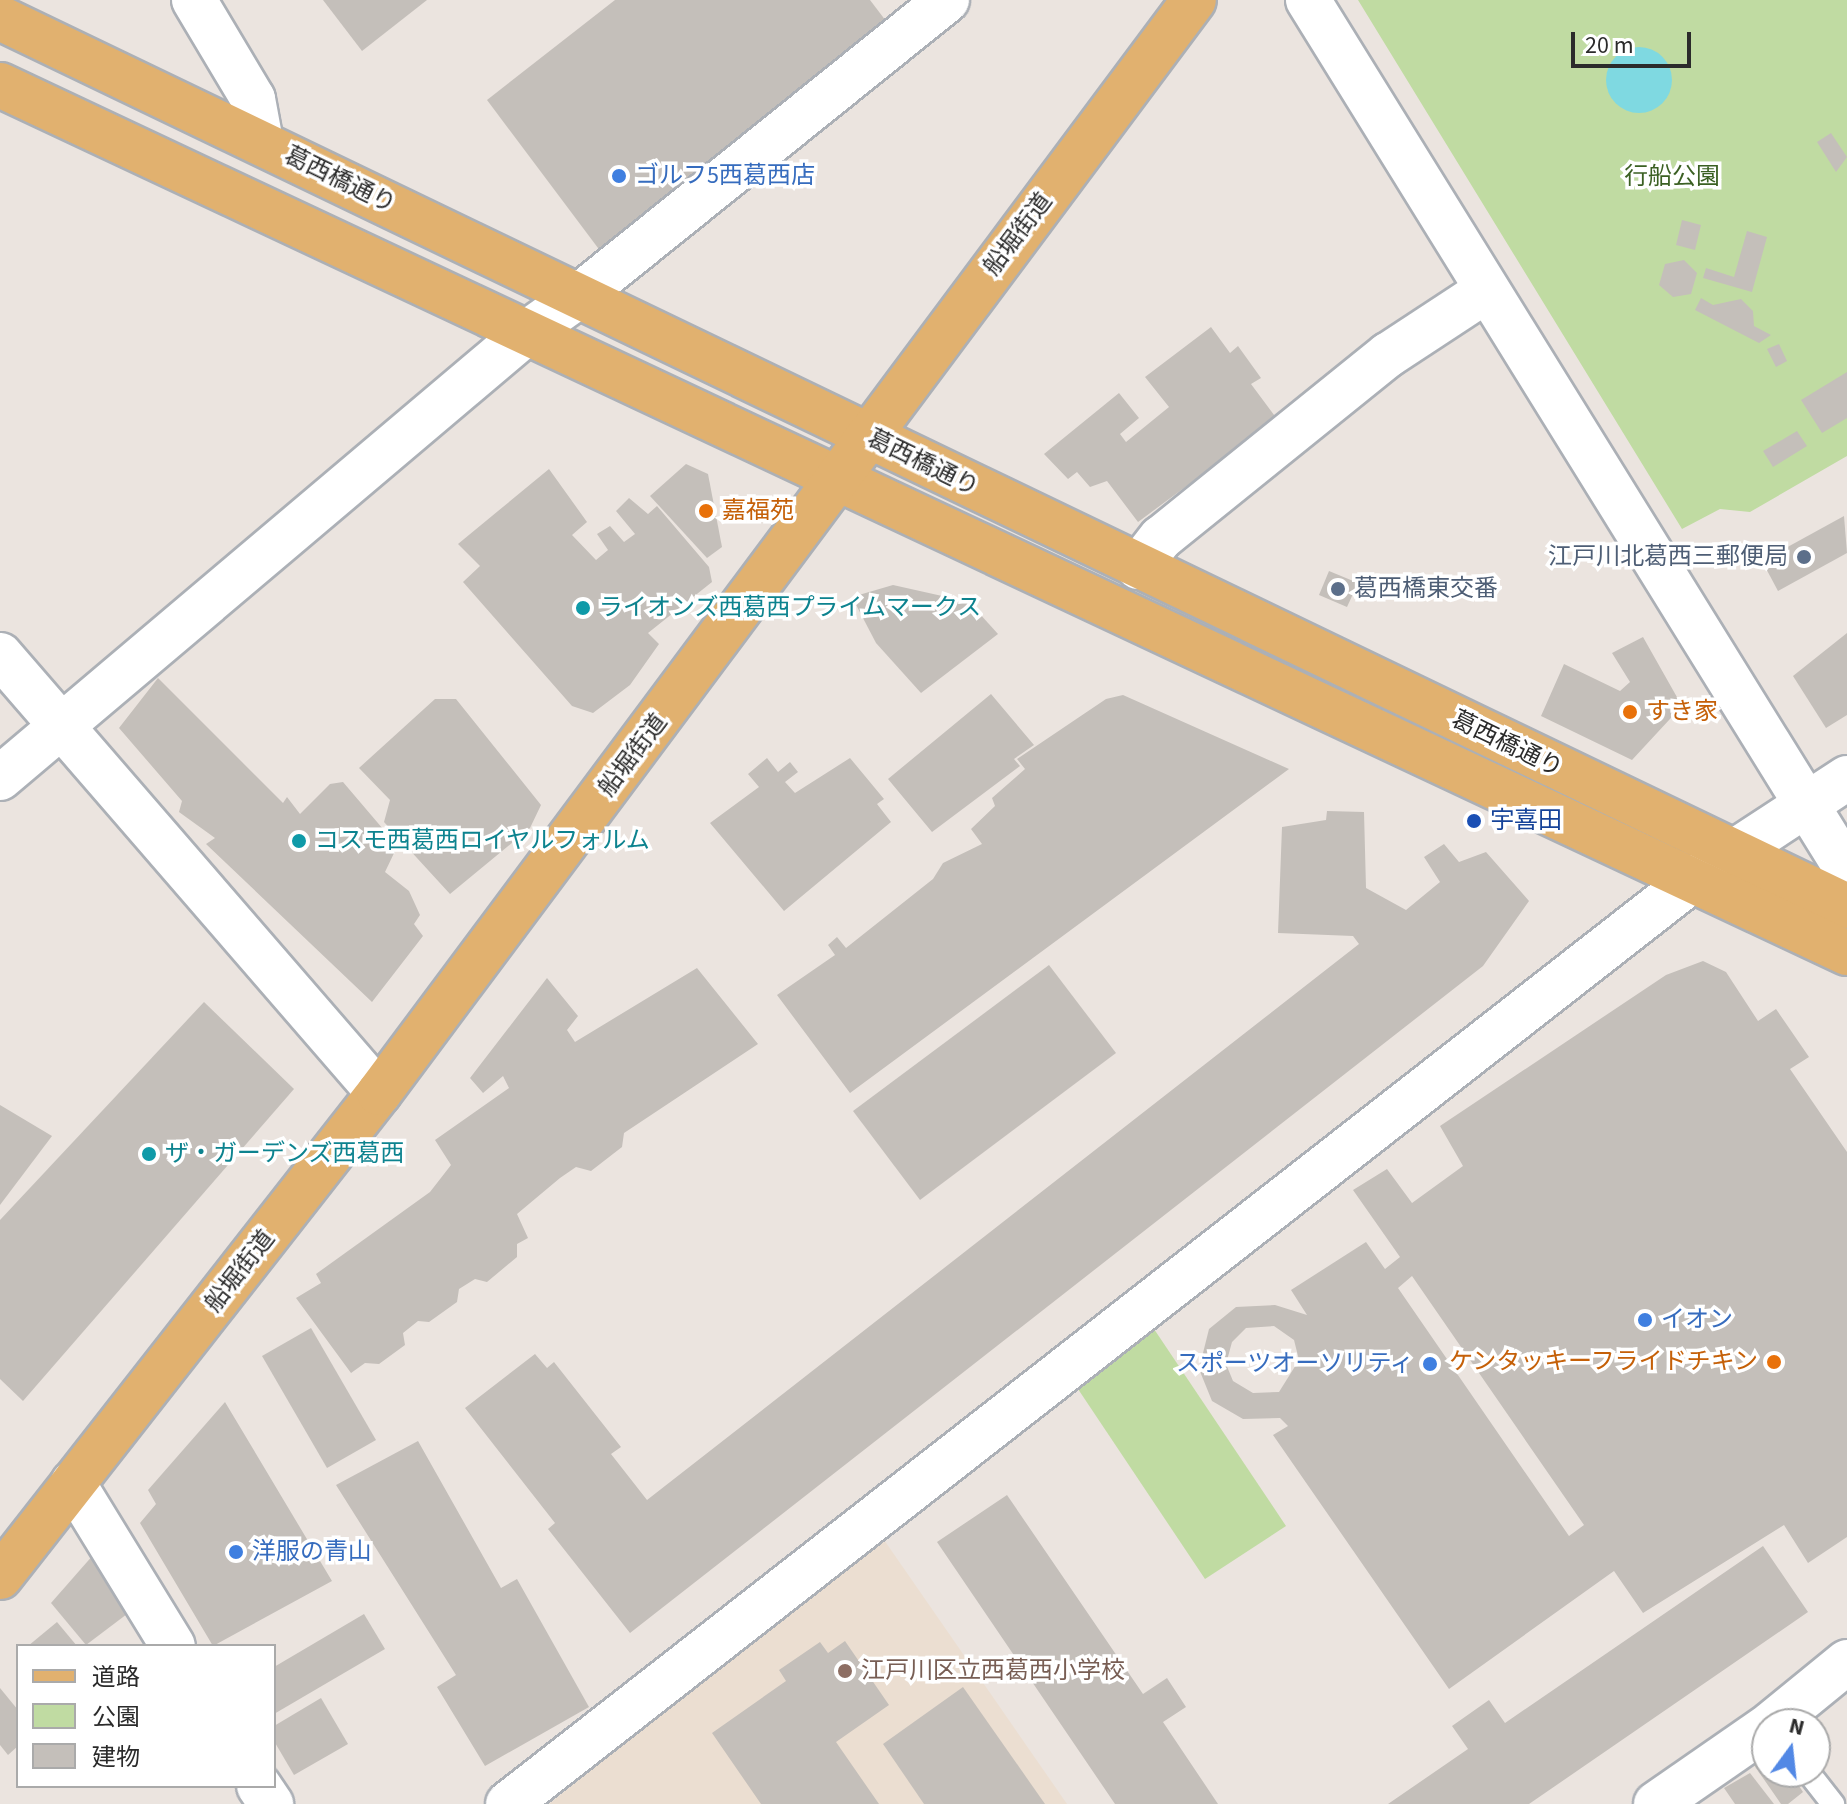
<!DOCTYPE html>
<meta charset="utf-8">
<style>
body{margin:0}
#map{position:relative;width:1847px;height:1804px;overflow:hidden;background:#ebe4df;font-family:"Source Sans 3","Noto Sans JP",sans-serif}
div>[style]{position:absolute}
.education>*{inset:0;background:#ebded1}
.green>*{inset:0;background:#c0dba2}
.water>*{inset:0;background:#7fd9e1}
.round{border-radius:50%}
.building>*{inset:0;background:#c4bfba}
.roads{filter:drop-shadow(2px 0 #acb0b6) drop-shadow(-2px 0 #acb0b6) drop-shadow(0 2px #acb0b6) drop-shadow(0 -2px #acb0b6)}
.service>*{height:22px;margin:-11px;padding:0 11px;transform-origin:11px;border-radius:11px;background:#fff}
.minor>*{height:44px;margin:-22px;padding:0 22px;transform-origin:22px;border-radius:22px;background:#fff}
.tertiary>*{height:44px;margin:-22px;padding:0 22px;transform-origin:22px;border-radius:22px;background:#fff}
.primary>*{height:44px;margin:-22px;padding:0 22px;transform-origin:22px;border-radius:22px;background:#e1b16f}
.dots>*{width:22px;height:22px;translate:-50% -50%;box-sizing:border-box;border:4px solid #fff;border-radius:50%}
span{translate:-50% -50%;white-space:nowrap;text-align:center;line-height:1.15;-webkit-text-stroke:7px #fff;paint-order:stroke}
.shop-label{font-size:24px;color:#366cbe}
.left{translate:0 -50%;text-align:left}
.right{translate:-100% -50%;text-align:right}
.park-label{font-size:24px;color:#3b6023}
.street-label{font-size:24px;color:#2b2b2b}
.food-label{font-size:24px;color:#c56008}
.service-label{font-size:24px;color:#4e5e75}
.culture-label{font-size:24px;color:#0d838f}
.transit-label{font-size:24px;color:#164399}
.education-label{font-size:24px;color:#785e54}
.legend{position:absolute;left:16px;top:1644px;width:260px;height:144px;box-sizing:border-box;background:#fff;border:2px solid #aaa;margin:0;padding:10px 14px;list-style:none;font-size:24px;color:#2b2b2b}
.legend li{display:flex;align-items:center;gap:16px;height:40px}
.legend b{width:40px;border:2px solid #aaa}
.north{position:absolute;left:1751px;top:1708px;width:80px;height:80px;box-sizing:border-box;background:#fff;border:2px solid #aaa;border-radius:50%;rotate:15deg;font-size:22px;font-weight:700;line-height:32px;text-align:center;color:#2b2b2b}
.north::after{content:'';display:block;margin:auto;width:28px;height:36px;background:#5288e5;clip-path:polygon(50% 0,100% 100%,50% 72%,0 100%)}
.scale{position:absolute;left:1571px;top:32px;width:120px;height:36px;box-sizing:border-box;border:4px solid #2b2b2b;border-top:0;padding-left:10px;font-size:24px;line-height:28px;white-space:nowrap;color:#2b2b2b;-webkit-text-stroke:6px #fff;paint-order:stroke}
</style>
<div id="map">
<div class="education">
<div style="clip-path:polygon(882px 1537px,1067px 1804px,549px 1804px)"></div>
</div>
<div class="green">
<div style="clip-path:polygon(1358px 0,1847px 0,1847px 456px,1750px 512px,1720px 509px,1682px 529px)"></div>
<div style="clip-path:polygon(1154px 1329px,1286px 1526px,1205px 1579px,1078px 1389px)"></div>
</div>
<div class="water">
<div class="round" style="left:1606px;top:47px;width:66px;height:66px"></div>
</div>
<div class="building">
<div style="clip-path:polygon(323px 0,427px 0,362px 51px)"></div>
<div style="clip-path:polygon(615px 0,870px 0,886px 21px,601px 252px,487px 100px)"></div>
<div style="clip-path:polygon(1831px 133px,1847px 157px,1836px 172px,1817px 142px)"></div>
<div style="clip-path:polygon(1682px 220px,1701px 225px,1695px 250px,1676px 245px)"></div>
<div style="clip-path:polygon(1747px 231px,1767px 237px,1752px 292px,1703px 278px,1706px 268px,1734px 277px)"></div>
<div style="clip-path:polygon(1684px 260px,1697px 273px,1691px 294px,1673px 297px,1659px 285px,1665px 264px)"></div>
<div style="clip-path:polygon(1701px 298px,1713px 305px,1741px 299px,1753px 311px,1754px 326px,1771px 335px,1759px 343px,1695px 310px)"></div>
<div style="clip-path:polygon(1211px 327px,1230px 353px,1238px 346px,1261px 378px,1251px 384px,1277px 419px,1138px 522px,1107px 481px,1090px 487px,1077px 472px,1068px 479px,1044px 454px,1119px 393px,1139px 418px,1120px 434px,1126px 442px,1169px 407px,1145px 377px)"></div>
<div style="clip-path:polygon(1779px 344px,1787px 361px,1776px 367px,1767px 349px)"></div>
<div style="clip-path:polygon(1847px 372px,1847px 418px,1822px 433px,1801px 400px)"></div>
<div style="clip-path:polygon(1797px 431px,1807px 446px,1773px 467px,1763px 451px)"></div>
<div style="clip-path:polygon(686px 464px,708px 474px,722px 547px,707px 558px,650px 496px)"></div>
<div style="clip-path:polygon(549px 469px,587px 522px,572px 535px,596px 560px,608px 550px,597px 534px,610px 526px,624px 542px,635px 534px,616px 511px,629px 498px,648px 514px,657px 506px,709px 567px,712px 582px,648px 633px,659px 644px,630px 685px,593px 713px,572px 706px,463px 582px,480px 566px,458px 544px)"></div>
<div style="clip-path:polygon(1844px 516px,1847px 553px,1778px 591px,1762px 561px)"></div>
<div style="clip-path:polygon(1329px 571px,1358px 583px,1347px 607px,1319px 595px)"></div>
<div style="clip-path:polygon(893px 585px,969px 602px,998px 634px,921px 693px,876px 643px,852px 597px)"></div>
<div style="clip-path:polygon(1847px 633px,1847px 715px,1826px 728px,1793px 676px)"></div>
<div style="clip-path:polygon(1643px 637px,1682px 706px,1632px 760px,1541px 716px,1564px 664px,1620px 691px,1630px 682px,1612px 653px)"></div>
<div style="clip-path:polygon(158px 678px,283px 803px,287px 797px,300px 814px,330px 784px,343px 782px,383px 829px,380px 834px,396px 849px,385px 872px,409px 891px,420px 915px,414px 924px,423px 936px,372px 1002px,206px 844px,215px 838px,179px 812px,182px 801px,119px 728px)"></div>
<div style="clip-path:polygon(991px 694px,1034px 745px,1014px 759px,1020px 766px,932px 832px,888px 779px)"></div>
<div style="clip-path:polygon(1123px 695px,1289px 769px,850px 1093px,777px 995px,835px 955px,828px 945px,837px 937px,846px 948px,933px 879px,943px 863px,982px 844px,971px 829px,995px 806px,992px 798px,1025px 769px,1017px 759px,1106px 699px)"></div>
<div style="clip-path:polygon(435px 699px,456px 699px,541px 805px,530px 828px,450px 894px,384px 822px,390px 800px,359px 768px)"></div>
<div style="clip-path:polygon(767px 758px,778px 772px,790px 762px,798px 772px,785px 782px,795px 793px,850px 758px,884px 799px,877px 804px,891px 822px,784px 911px,710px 823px,759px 787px,748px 774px)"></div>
<div style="clip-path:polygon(1327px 811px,1364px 812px,1366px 888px,1406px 910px,1440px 882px,1424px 857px,1444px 844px,1459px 862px,1486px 852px,1529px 901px,1483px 966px,630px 1633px,548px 1529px,555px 1523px,465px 1408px,535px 1354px,547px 1368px,554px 1362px,621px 1447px,611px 1454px,647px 1500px,1359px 944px,1353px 936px,1278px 933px,1282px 827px,1326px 820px)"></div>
<div style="clip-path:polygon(evenodd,1703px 961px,1726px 972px,1758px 1021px,1776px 1009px,1809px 1057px,1790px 1069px,1847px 1152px,1847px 1537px,1808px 1563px,1784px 1525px,1643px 1613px,1614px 1571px,1449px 1689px,1273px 1435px,1288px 1426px,1280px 1418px,1243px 1419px,1212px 1401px,1199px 1369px,1209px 1329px,1236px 1307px,1275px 1305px,1307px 1315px,1291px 1290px,1366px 1242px,1385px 1269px,1400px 1257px,1353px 1190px,1387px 1169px,1412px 1203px,1463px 1166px,1440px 1126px,1666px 975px,1703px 961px,1412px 1276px,1584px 1525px,1569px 1536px,1398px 1288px,1412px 1276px,1703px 961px,1274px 1326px,1294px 1340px,1299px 1360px,1279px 1392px,1253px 1393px,1233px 1381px,1226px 1364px,1232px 1342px,1246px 1328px,1274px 1326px)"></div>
<div style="clip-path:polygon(1049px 965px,1116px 1053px,920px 1200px,853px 1111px)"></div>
<div style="clip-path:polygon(697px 968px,758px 1044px,624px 1133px,622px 1147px,591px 1171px,576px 1167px,560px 1178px,517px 1214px,528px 1238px,517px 1244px,517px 1257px,487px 1282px,475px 1279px,459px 1289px,457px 1302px,429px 1322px,418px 1321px,403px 1333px,405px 1345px,379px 1364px,365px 1363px,351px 1373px,296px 1298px,321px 1283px,316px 1274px,430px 1192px,451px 1165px,435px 1140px,509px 1088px,503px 1076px,483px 1093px,470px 1078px,547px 978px,578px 1016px,567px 1030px,575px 1042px)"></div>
<div style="clip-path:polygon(204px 1002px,294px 1089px,23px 1401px,0 1379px,0 1220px)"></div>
<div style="clip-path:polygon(0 1105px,52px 1136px,0 1205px)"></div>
<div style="clip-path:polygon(311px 1328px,376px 1440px,327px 1468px,262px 1356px)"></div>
<div style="clip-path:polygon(225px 1402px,332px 1581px,213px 1646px,140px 1523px,156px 1504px,148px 1490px)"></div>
<div style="clip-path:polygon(418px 1441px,501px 1588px,517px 1579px,589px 1707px,485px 1766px,437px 1687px,456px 1675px,336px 1485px)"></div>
<div style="clip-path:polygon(1007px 1495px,1143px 1694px,1167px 1678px,1186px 1707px,1163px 1722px,1218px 1804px,1115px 1804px,937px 1542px)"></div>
<div style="clip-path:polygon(1763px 1546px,1808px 1612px,1529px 1804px,1388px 1804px,1468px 1749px,1452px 1726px,1489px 1700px,1505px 1723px)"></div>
<div style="clip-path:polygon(94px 1554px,131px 1611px,86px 1645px,51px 1603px)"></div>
<div style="clip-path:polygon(364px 1614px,385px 1649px,274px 1714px,274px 1667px)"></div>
<div style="clip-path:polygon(57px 1622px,77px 1646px,28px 1646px)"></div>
<div style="clip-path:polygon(845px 1641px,889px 1705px,836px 1742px,879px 1804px,761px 1804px,712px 1733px,786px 1681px,779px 1670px,820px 1642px,828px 1653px)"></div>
<div style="clip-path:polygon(963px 1687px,1045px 1804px,924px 1804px,883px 1744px)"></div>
<div style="clip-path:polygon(0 1688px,18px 1710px,18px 1746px,8px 1755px,0 1745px)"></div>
<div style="clip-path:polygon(321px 1698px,348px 1744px,294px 1775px,274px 1741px,274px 1726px)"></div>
<div style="clip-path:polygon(1767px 1755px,1767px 1772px,1790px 1772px,1803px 1792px,1788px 1804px,1781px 1804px,1754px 1765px)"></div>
<div style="clip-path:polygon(1750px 1773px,1774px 1804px,1735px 1804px,1724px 1788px)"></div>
</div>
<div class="roads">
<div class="service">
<div style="left:1808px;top:1772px;width:41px;rotate:52deg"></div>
</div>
<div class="minor">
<div style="left:194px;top:0;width:115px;rotate:59.2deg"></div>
<div style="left:253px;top:99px;width:44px;rotate:79.5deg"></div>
<div style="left:580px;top:295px;width:471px;rotate:-38.8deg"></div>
<div style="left:1138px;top:567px;width:37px;rotate:-52deg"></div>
<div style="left:1161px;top:538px;width:292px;rotate:-38.9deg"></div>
<div style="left:1388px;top:355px;width:115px;rotate:-33.3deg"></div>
<div style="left:0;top:655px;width:579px;rotate:49.13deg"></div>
<div style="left:73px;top:1483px;width:191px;rotate:58.5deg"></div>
<div style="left:1771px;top:1724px;width:98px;rotate:-39.2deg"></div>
<div style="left:259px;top:1786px;width:22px;rotate:56deg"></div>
<div style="left:508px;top:1804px;width:1500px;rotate:-37.96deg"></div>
<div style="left:1656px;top:1804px;width:135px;rotate:-34.7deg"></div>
</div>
<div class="tertiary">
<div style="left:1308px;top:0;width:1023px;rotate:58.22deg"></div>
<div style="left:0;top:778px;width:688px;rotate:-40.22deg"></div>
<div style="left:525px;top:334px;width:67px;rotate:-35.3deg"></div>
<div style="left:1705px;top:871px;width:170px;rotate:-33.2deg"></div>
</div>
<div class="primary">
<div style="left:0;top:18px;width:2049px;rotate:25.68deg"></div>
<div style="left:0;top:85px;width:2041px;rotate:25.17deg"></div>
<div style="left:0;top:1577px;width:615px;rotate:-51.94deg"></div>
<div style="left:379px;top:1093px;width:1363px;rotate:-53.29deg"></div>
</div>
</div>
<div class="dots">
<div style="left:619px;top:176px;background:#3f7fe0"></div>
<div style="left:706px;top:511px;background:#e8710a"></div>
<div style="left:1804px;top:557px;background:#5c6f8a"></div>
<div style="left:1338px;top:589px;background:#5c6f8a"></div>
<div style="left:583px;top:608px;background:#0f9aa8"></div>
<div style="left:1630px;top:712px;background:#e8710a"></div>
<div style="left:1474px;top:821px;background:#1a4fb4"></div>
<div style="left:299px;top:841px;background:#0f9aa8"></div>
<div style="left:149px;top:1154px;background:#0f9aa8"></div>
<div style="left:1645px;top:1320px;background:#3f7fe0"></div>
<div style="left:1774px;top:1362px;background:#e8710a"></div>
<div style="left:1430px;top:1364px;background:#3f7fe0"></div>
<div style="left:236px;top:1552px;background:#3f7fe0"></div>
<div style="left:845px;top:1671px;background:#8d6e63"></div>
</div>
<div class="shop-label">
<span class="left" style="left:635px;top:176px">ゴルフ5西葛西店</span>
<span class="left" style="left:1661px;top:1320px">イオン</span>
<span class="right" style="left:1414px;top:1364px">スポーツオーソリティ</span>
<span class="left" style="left:252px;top:1552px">洋服の青山</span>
</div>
<div class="park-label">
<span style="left:1672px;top:177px">行船公園</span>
</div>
<div class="street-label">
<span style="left:340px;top:180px;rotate:26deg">葛西橋通り</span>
<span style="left:1018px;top:234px;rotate:-53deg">船堀街道</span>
<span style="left:923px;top:463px;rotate:26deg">葛西橋通り</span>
<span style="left:1507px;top:744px;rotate:26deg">葛西橋通り</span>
<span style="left:633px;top:755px;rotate:-53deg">船堀街道</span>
<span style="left:240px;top:1271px;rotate:-52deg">船堀街道</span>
</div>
<div class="food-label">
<span class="left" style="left:722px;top:511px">嘉福苑</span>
<span class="left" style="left:1646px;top:712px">すき家</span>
<span class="right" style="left:1758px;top:1362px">ケンタッキーフライドチキン</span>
</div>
<div class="service-label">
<span class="right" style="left:1788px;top:557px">江戸川北葛西三郵便局</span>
<span class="left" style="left:1354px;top:589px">葛西橋東交番</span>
</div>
<div class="culture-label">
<span class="left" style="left:599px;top:608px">ライオンズ西葛西プライムマークス</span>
<span class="left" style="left:315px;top:841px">コスモ西葛西ロイヤルフォルム</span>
<span class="left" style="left:165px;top:1154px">ザ・ガーデンズ西葛西</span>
</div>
<div class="transit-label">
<span class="left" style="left:1490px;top:821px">宇喜田</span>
</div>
<div class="education-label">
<span class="left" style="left:861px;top:1671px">江戸川区立西葛西小学校</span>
</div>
<ul class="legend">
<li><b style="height:10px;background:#e1b16f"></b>道路</li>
<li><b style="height:22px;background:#c0dba2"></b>公園</li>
<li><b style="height:22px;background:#c4bfba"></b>建物</li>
</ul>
<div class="north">N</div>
<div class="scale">20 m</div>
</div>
